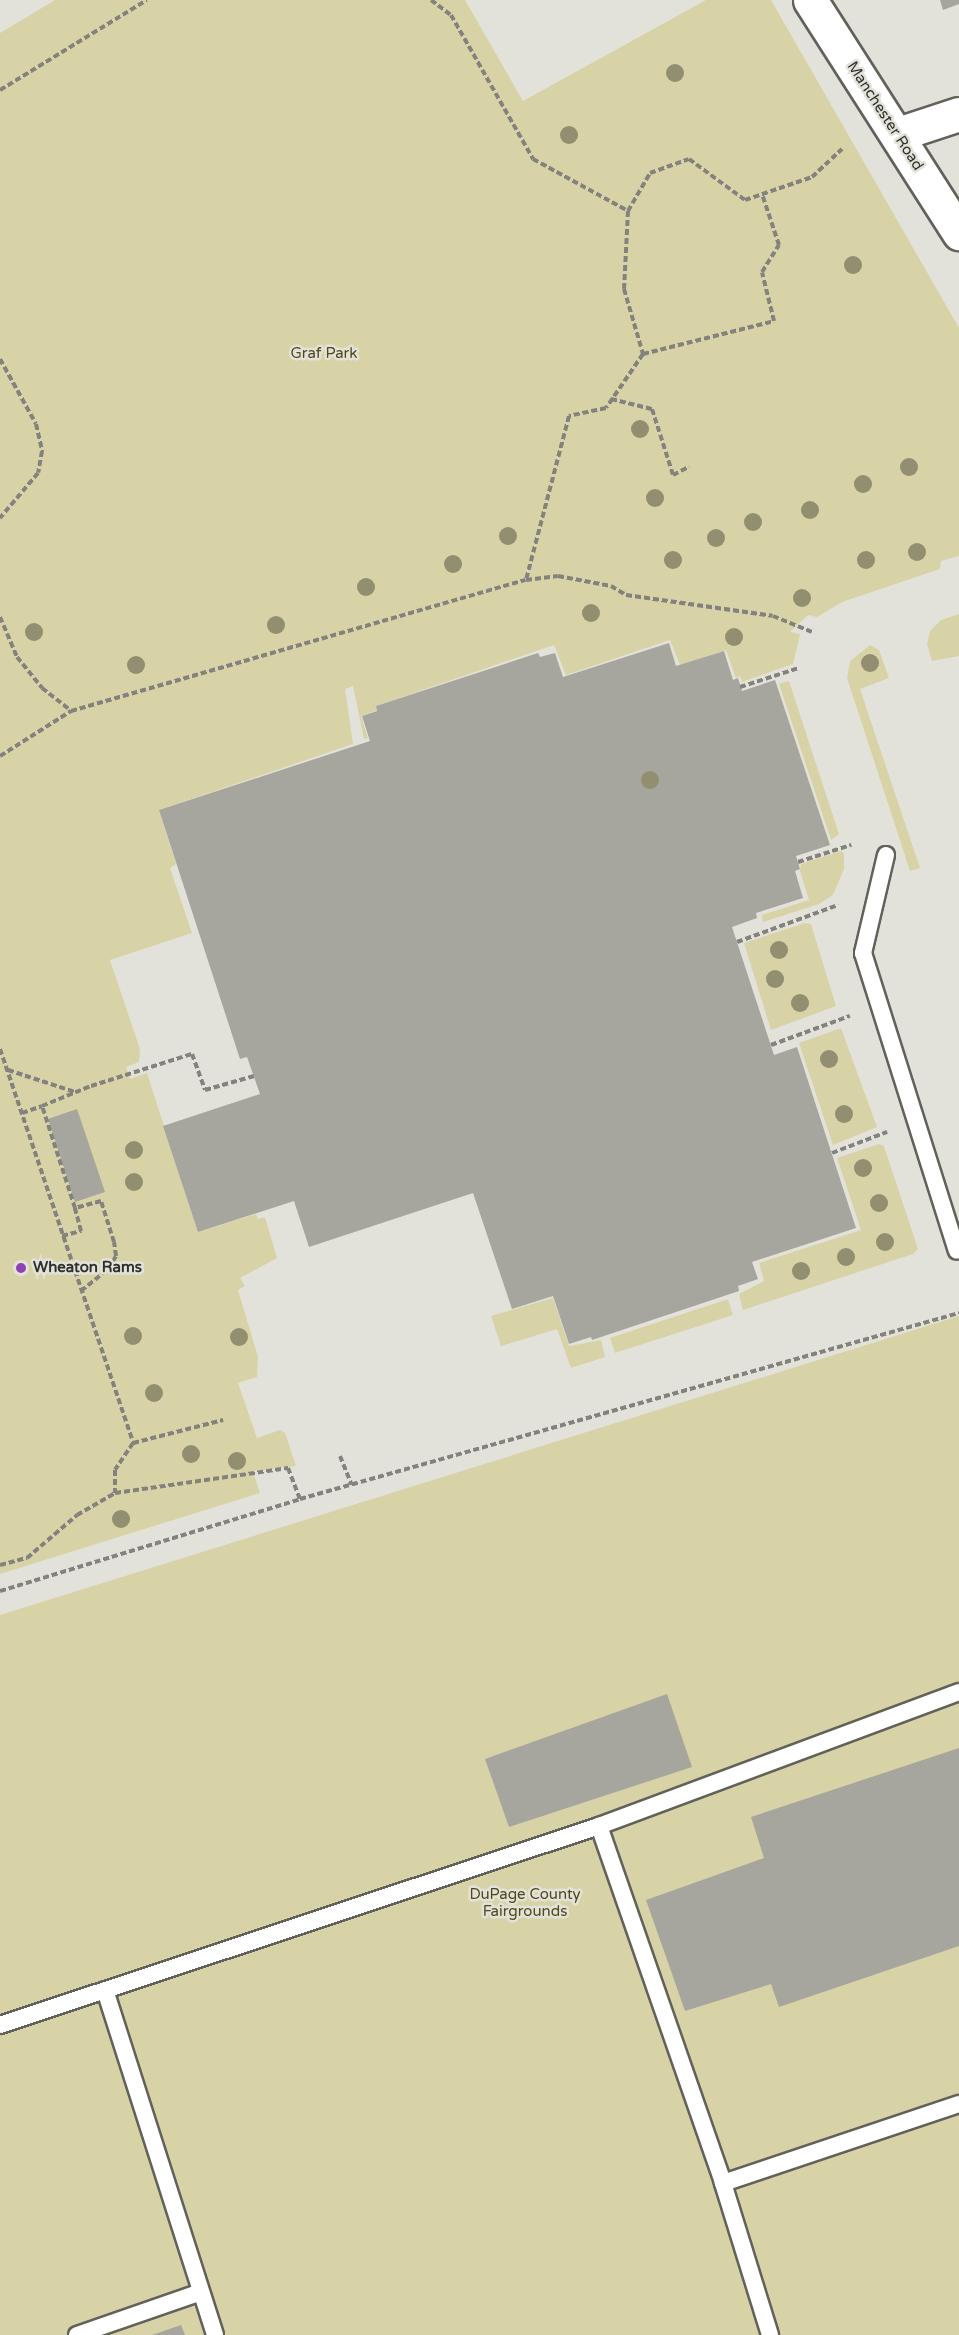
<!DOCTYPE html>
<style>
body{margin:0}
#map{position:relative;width:959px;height:2335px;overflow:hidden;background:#e3e2da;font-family:"Varela Round",sans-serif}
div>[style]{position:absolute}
.green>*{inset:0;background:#d8d3a6}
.building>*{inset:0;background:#a6a59e}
.path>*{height:4px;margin-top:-2px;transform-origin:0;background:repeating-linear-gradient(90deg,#83827d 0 6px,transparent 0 9px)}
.roads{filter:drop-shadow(2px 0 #62615a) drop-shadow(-2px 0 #62615a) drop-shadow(0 2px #62615a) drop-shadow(0 -2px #62615a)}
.lane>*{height:16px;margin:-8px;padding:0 8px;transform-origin:8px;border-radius:8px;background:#fff}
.street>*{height:33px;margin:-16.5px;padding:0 16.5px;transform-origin:16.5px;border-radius:16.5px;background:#fff}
.secondary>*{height:33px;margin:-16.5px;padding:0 16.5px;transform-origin:16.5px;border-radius:16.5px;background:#fff}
.trees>*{width:18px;height:18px;margin:-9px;border-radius:50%;background:#928e70}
.dots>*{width:16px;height:16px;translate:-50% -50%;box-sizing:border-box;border:3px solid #e3e2da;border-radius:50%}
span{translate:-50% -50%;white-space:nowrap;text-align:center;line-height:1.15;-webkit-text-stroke:5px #e3e2da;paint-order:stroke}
.street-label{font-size:15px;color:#2f2f2c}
.park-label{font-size:15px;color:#4f4919}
.poi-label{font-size:15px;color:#2f2f2c;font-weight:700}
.left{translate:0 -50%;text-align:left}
</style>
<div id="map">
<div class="green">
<div style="clip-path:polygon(55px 0,465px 0,523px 101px,706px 0,771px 0,959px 328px,959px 556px,941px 561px,940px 569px,842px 602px,817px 617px,808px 615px,790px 632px,800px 634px,793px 664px,742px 682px,740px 676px,736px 678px,726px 650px,680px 665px,670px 640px,566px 675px,554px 645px,376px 706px,377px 710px,361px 716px,368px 738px,364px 739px,353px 686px,345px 689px,353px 744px,159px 810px,176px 864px,170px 868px,192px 933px,110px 960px,140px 1049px,139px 1062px,126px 1067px,130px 1079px,147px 1073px,198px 1232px,256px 1214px,258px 1219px,265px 1217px,277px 1258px,240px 1278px,245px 1286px,238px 1290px,258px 1357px,257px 1377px,238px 1383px,257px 1438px,280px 1430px,285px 1433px,296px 1466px,253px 1471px,260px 1493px,0 1574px,0 33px)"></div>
<div style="clip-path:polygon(959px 614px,959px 656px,932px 661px,927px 644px,930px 631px,941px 620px)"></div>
<div style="clip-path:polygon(870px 645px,879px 650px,889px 678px,860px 689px,920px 868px,910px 871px,847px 678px,850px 661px)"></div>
<div style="clip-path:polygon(789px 681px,839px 834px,831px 840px,779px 684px)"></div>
<div style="clip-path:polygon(841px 851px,844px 853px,844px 869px,833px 895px,819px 904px,763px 922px,762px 915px,809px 900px,800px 871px,801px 864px)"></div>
<div style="clip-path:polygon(805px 923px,811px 924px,836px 1006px,771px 1030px,744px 943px)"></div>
<div style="clip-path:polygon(841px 1028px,877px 1127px,833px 1145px,799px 1043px)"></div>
<div style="clip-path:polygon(879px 1144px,884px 1146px,918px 1249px,913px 1254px,743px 1310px,739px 1294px,764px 1281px,759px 1263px,861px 1230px,837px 1158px)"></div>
<div style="clip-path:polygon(553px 1298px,569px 1346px,601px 1340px,605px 1357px,571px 1368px,557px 1329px,501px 1346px,491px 1316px)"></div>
<div style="clip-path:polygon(728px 1299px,733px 1315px,615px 1353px,610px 1338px)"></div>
<div style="clip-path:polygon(959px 1316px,959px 2335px,0 2335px,0 1615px)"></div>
</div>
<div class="building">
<div style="clip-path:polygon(940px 0,959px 0,959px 4px,943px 10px)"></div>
<div style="clip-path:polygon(669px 643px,676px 666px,724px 651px,733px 680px,738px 678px,742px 691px,775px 680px,830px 845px,796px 856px,800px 869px,795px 871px,803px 898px,756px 913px,757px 918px,732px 927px,774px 1055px,797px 1047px,856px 1228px,752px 1262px,758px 1279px,738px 1286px,739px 1291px,592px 1340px,591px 1337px,569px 1344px,553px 1296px,512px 1309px,473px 1193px,309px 1247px,294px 1201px,198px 1232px,163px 1126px,260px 1094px,247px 1057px,240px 1059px,159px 810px,370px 741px,362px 716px,377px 711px,376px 706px,538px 653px,540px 657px,555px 653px,563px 677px)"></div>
<div style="clip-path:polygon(77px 1109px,105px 1192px,75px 1202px,48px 1119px)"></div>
<div style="clip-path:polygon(667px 1694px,692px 1767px,509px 1827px,485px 1759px)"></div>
<div style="clip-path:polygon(959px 1748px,959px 1946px,779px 2007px,771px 1984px,685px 2011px,646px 1900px,764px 1858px,751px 1817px)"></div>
<div style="clip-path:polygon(181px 2325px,185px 2335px,152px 2335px)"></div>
</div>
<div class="path">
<div style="left:431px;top:0;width:25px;rotate:37deg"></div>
<div style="left:451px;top:15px;width:166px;rotate:60.3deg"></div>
<div style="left:533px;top:159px;width:108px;rotate:28.7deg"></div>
<div style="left:628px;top:211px;width:78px;rotate:92.9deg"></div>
<div style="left:624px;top:289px;width:68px;rotate:73.7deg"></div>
<div style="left:643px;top:354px;width:65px;rotate:124.4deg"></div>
<div style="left:606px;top:408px;width:38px;rotate:168deg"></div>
<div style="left:569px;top:416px;width:170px;rotate:104.7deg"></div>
<div style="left:0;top:90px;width:172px;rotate:-31.5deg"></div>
<div style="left:628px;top:211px;width:44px;rotate:-59.9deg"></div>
<div style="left:650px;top:173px;width:41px;rotate:-19.7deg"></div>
<div style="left:689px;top:159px;width:69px;rotate:36.2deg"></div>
<div style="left:745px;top:200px;width:71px;rotate:-18.9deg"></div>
<div style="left:812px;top:177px;width:41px;rotate:-43deg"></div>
<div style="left:643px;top:354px;width:135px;rotate:-14.1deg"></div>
<div style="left:774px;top:321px;width:50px;rotate:-103.8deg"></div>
<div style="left:762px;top:272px;width:32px;rotate:-58deg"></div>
<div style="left:779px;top:245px;width:54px;rotate:-108.4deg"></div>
<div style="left:0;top:359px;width:74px;rotate:61deg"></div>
<div style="left:36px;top:424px;width:28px;rotate:77deg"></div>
<div style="left:42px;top:451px;width:22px;rotate:100deg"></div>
<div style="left:38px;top:473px;width:59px;rotate:130.2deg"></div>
<div style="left:611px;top:399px;width:42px;rotate:13.7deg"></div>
<div style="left:652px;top:409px;width:69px;rotate:72.3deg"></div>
<div style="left:673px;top:475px;width:18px;rotate:-27deg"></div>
<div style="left:0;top:617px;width:43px;rotate:67deg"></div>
<div style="left:17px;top:657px;width:40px;rotate:51deg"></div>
<div style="left:42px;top:688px;width:37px;rotate:38deg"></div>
<div style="left:740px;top:687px;width:62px;rotate:-17.9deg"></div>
<div style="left:0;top:756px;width:84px;rotate:-32.4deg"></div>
<div style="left:71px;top:711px;width:473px;rotate:-16.1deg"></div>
<div style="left:526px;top:580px;width:32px;rotate:-7deg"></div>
<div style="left:558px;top:576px;width:54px;rotate:10.7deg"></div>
<div style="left:611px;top:586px;width:17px;rotate:31deg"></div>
<div style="left:626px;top:595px;width:148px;rotate:8.1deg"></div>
<div style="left:773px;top:616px;width:42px;rotate:22.3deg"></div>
<div style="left:798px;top:862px;width:56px;rotate:-17.8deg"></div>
<div style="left:737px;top:942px;width:108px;rotate:-20.1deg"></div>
<div style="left:771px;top:1045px;width:84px;rotate:-20.2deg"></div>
<div style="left:0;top:1049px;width:416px;rotate:71.3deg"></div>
<div style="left:133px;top:1443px;width:32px;rotate:124deg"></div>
<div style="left:115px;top:1470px;width:23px;rotate:90deg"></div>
<div style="left:115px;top:1493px;width:175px;rotate:-8.2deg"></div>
<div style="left:288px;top:1468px;width:33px;rotate:69deg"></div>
<div style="left:8px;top:1070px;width:71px;rotate:18.2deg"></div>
<div style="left:22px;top:1113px;width:21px;rotate:-19deg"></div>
<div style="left:832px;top:1153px;width:59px;rotate:-20.9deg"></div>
<div style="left:62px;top:1236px;width:20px;rotate:-15deg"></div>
<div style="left:81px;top:1231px;width:24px;rotate:-105deg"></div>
<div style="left:81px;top:1291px;width:35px;rotate:-39deg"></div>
<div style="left:108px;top:1269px;width:15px;rotate:-58deg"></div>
<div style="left:116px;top:1256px;width:14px;rotate:-98deg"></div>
<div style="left:114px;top:1242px;width:43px;rotate:-107.6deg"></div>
<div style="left:101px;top:1201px;width:27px;rotate:165deg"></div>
<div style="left:75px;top:1208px;width:107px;rotate:-107.9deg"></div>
<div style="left:42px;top:1106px;width:53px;rotate:-22.2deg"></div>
<div style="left:91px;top:1086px;width:106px;rotate:-17.6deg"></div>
<div style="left:192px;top:1054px;width:38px;rotate:70deg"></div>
<div style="left:205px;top:1090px;width:51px;rotate:-15.9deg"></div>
<div style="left:133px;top:1443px;width:93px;rotate:-14.3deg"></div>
<div style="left:340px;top:1456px;width:31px;rotate:68deg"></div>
<div style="left:0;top:1565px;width:28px;rotate:-15deg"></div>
<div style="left:27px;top:1558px;width:66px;rotate:-40.7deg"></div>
<div style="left:77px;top:1515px;width:44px;rotate:-30.1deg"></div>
<div style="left:0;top:1591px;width:314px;rotate:-17deg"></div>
<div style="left:300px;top:1499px;width:685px;rotate:-15.76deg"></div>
</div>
<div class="roads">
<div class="lane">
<div style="left:886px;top:855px;width:101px;rotate:103.2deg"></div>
<div style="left:863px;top:953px;width:312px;rotate:72.5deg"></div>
<div style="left:599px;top:1826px;width:378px;rotate:70.8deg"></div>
<div style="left:723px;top:2183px;width:159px;rotate:72.8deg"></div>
<div style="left:105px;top:1990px;width:362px;rotate:72.3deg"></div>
<div style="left:0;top:2025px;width:631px;rotate:-18.38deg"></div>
<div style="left:599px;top:1826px;width:384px;rotate:-20.4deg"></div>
<div style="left:723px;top:2183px;width:249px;rotate:-18.5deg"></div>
<div style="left:77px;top:2335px;width:131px;rotate:-19.1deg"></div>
</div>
<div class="street">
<div style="left:898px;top:134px;width:64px;rotate:-18.2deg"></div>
</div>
<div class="secondary">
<div style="left:810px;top:0;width:277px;rotate:57.4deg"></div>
</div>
</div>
<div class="trees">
<div style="left:675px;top:73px"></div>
<div style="left:569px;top:135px"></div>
<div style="left:853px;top:265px"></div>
<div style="left:640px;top:429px"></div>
<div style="left:909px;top:467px"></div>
<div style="left:863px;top:484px"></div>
<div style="left:655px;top:498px"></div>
<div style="left:810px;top:510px"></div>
<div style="left:753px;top:522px"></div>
<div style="left:508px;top:536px"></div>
<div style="left:716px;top:538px"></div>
<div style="left:917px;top:552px"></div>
<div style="left:673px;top:560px"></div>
<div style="left:866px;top:560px"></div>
<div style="left:453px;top:564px"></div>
<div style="left:366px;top:587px"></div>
<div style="left:802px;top:598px"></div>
<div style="left:591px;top:613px"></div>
<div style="left:276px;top:625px"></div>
<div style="left:34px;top:632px"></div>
<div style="left:734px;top:637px"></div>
<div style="left:870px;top:663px"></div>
<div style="left:136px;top:665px"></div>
<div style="left:650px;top:780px"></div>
<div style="left:779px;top:950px"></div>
<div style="left:775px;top:979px"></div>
<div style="left:800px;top:1003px"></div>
<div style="left:829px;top:1059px"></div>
<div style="left:844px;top:1114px"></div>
<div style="left:134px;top:1150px"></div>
<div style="left:863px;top:1168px"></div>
<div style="left:134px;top:1182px"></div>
<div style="left:879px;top:1203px"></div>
<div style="left:885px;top:1242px"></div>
<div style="left:846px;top:1257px"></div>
<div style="left:801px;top:1271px"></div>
<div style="left:133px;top:1336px"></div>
<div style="left:239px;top:1337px"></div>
<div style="left:154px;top:1393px"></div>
<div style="left:191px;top:1454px"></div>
<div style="left:237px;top:1461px"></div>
<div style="left:121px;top:1519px"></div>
</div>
<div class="dots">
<div style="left:21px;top:1268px;background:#8e42b4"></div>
</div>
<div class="street-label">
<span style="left:885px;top:116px;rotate:57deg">Manchester Road</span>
</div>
<div class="park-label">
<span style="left:324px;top:354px">Graf Park</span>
<span style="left:525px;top:1903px">DuPage County<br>Fairgrounds</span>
</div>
<div class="poi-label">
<span class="left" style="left:33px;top:1268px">Wheaton Rams</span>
</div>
</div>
